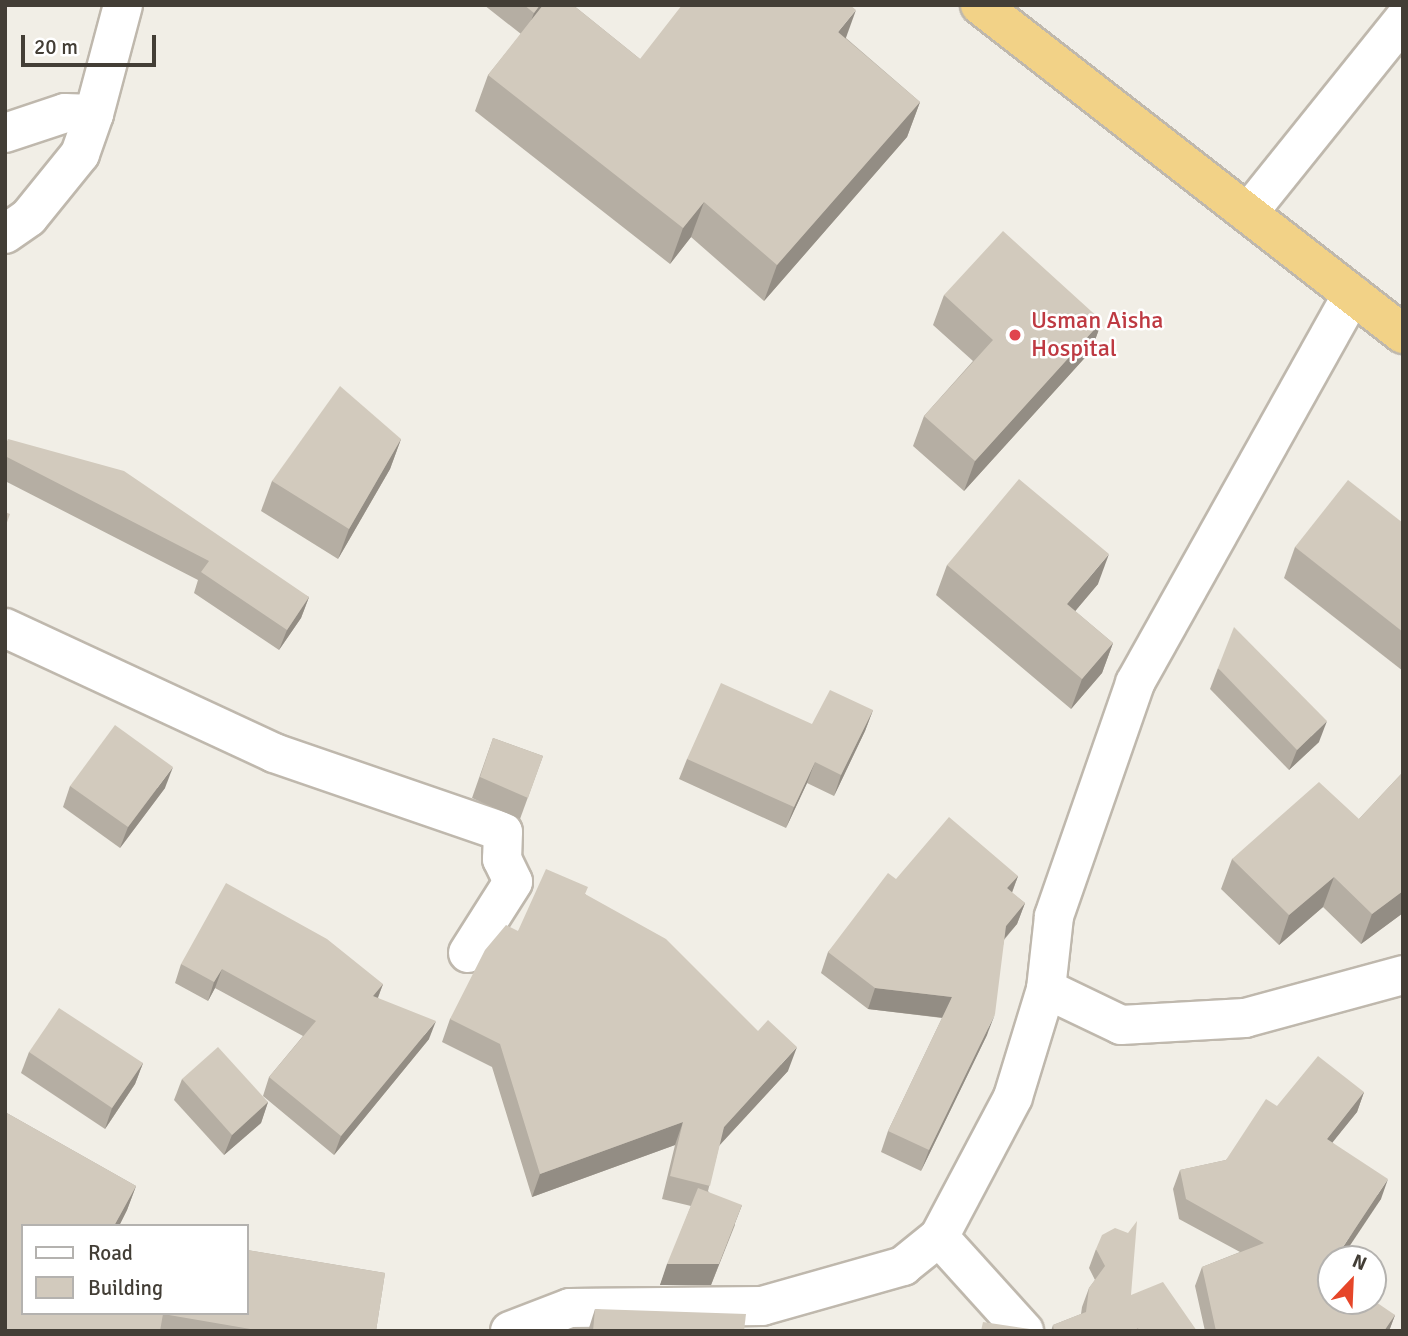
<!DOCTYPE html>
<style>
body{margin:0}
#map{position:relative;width:1408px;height:1336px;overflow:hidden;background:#f1eee6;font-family:Signika,sans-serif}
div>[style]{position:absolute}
.roads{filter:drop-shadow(2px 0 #bfb8ad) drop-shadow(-2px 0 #bfb8ad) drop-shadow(0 2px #bfb8ad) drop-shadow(0 -2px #bfb8ad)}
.minor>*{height:38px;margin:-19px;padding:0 19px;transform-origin:19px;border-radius:19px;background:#fff}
.trunk>*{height:38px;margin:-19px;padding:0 19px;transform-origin:19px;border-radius:19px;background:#f2d287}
.wall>*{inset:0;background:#b5aea3}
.shaded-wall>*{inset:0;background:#938d84}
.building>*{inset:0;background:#d2cabd}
.dots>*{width:19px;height:19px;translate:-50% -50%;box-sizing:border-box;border:4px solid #fff;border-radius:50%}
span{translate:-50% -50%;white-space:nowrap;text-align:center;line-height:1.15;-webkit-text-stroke:5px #fff;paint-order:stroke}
.health-label{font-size:24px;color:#be3a42}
.left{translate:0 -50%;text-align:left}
.frame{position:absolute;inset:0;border:7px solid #433e36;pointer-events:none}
.legend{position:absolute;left:21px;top:1224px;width:228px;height:91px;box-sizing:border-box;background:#fff;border:2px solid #b4b2af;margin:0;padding:9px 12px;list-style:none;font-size:21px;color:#433e36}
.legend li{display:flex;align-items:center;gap:14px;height:35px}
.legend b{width:35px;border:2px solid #b4b2af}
.north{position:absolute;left:1317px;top:1245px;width:70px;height:70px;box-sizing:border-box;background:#fff;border:2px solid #b4b2af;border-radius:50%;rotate:23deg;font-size:19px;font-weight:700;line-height:28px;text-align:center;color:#433e36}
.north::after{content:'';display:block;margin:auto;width:24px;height:32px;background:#e64629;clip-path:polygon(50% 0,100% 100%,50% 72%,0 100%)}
.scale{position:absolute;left:21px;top:35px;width:135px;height:32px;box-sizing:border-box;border:4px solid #433e36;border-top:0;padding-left:9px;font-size:21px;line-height:24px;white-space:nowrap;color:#433e36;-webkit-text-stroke:5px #fff;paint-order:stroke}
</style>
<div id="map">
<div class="roads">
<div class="minor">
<div style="left:5px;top:133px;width:63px;rotate:-18.4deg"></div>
<div style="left:65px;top:113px;width:29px;rotate:2deg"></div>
<div style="left:94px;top:114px;width:113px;rotate:-75.1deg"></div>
<div style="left:1248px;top:213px;width:248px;rotate:-51.2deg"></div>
<div style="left:5px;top:234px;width:29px;rotate:-35deg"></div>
<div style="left:29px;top:217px;width:81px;rotate:-51deg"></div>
<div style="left:80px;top:154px;width:42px;rotate:-70.7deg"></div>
<div style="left:5px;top:628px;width:297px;rotate:24.9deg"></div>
<div style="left:274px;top:753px;width:242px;rotate:19deg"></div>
<div style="left:503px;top:832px;width:27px;rotate:92deg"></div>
<div style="left:502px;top:859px;width:25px;rotate:64deg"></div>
<div style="left:513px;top:882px;width:84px;rotate:122.4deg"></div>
<div style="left:1046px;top:989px;width:83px;rotate:25.6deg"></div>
<div style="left:1121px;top:1025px;width:124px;rotate:-3.2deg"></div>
<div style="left:1245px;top:1018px;width:164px;rotate:-15.2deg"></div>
<div style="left:939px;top:1237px;width:127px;rotate:47.9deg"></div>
<div style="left:510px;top:1331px;width:64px;rotate:-21deg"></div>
<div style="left:570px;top:1308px;width:192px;rotate:-0.6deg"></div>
<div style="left:762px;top:1306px;width:147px;rotate:-15.8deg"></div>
<div style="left:903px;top:1266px;width:46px;rotate:-38.9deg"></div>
<div style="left:939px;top:1237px;width:158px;rotate:-62.1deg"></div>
<div style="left:1013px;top:1097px;width:113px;rotate:-73deg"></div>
<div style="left:1046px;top:989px;width:73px;rotate:-83.7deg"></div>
<div style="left:1054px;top:916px;width:247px;rotate:-70.8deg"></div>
<div style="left:1135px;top:683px;width:445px;rotate:-60.8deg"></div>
</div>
<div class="trunk">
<div style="left:980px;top:5px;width:536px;rotate:37.87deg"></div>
</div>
</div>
<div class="wall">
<div style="clip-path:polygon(484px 5px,573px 5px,640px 59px,846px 38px,920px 102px,907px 137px,764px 301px,691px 237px,670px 264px,475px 111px,488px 75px,521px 34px)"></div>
<div style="clip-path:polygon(944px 295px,1102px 321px,1091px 351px,964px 491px,913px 446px,924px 416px,973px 361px,933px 325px)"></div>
<div style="clip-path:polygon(401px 439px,390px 469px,338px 559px,261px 511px,272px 481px)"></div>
<div style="clip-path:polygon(5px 446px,309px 597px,301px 618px,279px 650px,194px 593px,198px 580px,5px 481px)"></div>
<div style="clip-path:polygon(1403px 523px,1403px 671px,1284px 578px,1295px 547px)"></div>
<div style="clip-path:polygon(947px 565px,1098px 584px,1075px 611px,1113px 643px,1102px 673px,1071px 709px,936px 595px)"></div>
<div style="clip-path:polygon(1218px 668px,1319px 742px,1289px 770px,1210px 689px)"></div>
<div style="clip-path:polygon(873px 710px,865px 731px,834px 796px,807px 783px,786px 828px,679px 779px,687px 759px,812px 724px)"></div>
<div style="clip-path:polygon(493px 738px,543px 756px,520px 819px,472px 798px)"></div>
<div style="clip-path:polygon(1403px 772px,1403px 913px,1361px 944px,1323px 907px,1279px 945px,1221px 889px,1232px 859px,1359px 819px)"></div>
<div style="clip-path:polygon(70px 786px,165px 788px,120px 848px,63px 807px)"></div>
<div style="clip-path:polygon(1018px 876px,1012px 893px,1025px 903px,1017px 924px,1004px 940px,987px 1035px,921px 1171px,881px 1152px,888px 1131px,942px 1018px,868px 1009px,821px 973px,828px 952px,896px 879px)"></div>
<div style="clip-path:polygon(585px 894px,788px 1071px,719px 1146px,708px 1191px,735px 1225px,711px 1285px,660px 1285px,691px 1206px,662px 1199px,675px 1145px,532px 1197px,492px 1067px,442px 1042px,450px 1019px,518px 931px)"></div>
<div style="clip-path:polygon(181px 964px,383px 984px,378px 998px,429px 1039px,334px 1155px,263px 1096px,269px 1077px,303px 1036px,215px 988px,208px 1001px,175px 983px)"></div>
<div style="clip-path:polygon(29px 1052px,143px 1063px,135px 1084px,105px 1129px,21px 1073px)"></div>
<div style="clip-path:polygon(182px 1079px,268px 1102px,261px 1123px,224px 1155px,174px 1100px)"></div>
<div style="clip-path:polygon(1364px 1092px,1357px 1112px,1332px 1142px,1381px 1199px,1331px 1259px,1331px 1301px,1395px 1315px,1389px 1331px,1205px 1331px,1195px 1286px,1202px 1267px,1240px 1252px,1179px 1219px,1173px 1189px,1180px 1170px,1226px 1160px,1277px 1106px)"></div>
<div style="clip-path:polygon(5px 1112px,136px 1186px,127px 1210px,119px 1226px,23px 1226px,23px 1313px,247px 1313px,247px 1250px,385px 1273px,376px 1331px,5px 1331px)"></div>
<div style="clip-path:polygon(1096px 1249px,1131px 1295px,1197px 1331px,1051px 1331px,1053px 1325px,1081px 1314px,1082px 1307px,1089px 1288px,1095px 1280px,1089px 1268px)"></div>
<div style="clip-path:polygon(595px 1309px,744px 1331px,588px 1331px)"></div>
</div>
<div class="shaded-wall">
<div style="clip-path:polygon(540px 5px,550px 5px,525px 37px,534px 13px)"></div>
<div style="clip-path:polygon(856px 10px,843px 46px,838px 32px)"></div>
<div style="clip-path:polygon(920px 102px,907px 137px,764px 301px,777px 265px)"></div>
<div style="clip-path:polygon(704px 202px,691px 237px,670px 264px,683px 228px)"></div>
<div style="clip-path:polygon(1102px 321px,1091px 351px,964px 491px,975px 461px)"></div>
<div style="clip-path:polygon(401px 439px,390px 469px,338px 559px,349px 529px)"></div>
<div style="clip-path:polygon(1109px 554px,1098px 584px,1056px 634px,1067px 604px)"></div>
<div style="clip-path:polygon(309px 597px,301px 618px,279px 650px,287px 630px)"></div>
<div style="clip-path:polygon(1113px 643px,1102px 673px,1071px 709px,1082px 679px)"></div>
<div style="clip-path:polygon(873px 710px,865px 731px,834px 796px,841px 775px)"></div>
<div style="clip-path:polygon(1327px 721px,1319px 742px,1289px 770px,1297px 750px)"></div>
<div style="clip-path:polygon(815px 762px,807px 783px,786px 828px,794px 807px)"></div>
<div style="clip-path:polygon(173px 767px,165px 788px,120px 848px,128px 827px)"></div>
<div style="clip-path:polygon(1018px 876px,1010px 897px,1007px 888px)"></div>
<div style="clip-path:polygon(1334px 877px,1323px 907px,1279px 945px,1289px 915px)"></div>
<div style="clip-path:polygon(1403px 891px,1403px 913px,1361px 944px,1372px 914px)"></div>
<div style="clip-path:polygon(1025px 903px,1017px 924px,998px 946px,1006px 926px)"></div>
<div style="clip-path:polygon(222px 969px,215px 988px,208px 1001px,214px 982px)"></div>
<div style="clip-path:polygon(383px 984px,376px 1002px,373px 996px)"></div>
<div style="clip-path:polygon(875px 988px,952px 997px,945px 1018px,868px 1009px)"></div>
<div style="clip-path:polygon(995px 1014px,987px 1035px,921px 1171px,929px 1150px)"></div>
<div style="clip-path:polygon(436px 1021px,429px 1039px,334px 1155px,341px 1136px)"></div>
<div style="clip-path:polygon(797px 1047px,788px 1071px,715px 1150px,724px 1127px)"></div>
<div style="clip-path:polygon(143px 1063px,135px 1084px,105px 1129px,112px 1108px)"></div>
<div style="clip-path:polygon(1364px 1092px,1357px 1112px,1320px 1158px,1327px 1139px)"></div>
<div style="clip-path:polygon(268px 1102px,261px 1123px,224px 1155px,232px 1135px)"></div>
<div style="clip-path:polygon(683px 1122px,675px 1145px,532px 1197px,540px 1174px)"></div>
<div style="clip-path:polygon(1388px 1179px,1381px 1199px,1341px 1259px,1335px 1259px)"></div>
<div style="clip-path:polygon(136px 1186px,127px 1210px,119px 1226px,114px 1226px)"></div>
<div style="clip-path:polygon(742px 1205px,711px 1285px,660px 1285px,667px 1264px)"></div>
<div style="clip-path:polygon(1395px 1315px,1389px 1331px,1384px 1331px)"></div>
</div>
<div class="building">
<div style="clip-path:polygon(524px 5px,540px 5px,534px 13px)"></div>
<div style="clip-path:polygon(543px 5px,573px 5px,640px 59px,682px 5px,850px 5px,856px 10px,838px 32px,920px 102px,777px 265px,704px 202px,683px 228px,488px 75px)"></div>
<div style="clip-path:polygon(1003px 231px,1102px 321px,975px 461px,924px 416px,993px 340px,944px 295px)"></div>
<div style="clip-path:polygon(340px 386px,401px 439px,349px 529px,272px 481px)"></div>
<div style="clip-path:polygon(8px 439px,124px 471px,309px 597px,287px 630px,201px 572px,209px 561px,5px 456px,5px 446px)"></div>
<div style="clip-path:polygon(1019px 479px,1109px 554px,1067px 604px,1113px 643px,1082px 679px,947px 565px)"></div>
<div style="clip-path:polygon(1348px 480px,1403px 523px,1403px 632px,1295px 547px)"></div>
<div style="clip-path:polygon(5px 512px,10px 514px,5px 528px)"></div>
<div style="clip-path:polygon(1234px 627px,1327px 721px,1297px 750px,1218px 668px)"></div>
<div style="clip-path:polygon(721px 683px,812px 724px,830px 690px,873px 710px,841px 775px,815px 762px,794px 807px,687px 759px)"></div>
<div style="clip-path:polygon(115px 725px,173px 767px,128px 827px,70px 786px)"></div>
<div style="clip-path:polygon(493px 738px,543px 756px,528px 798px,480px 777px)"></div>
<div style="clip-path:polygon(1403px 772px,1403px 891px,1372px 914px,1334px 877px,1289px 915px,1232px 859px,1319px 782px,1359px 819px)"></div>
<div style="clip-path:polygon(949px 817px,1018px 876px,1007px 888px,1025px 903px,1006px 926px,995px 1014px,929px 1150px,888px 1131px,952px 997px,875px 988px,828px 952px,888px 873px,896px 879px)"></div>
<div style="clip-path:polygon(546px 869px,588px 887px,585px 894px,666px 939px,758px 1031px,768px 1020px,797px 1047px,724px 1127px,710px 1186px,670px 1176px,683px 1122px,540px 1174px,500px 1044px,450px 1019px,485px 950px,506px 925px,518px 931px)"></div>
<div style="clip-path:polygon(226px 883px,327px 939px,383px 984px,373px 996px,436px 1021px,341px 1136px,269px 1077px,316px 1021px,222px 969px,214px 982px,181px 964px)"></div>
<div style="clip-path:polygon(59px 1008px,143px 1063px,112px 1108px,29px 1052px)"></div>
<div style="clip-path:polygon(218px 1047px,268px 1102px,232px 1135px,182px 1079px)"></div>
<div style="clip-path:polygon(1318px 1056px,1364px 1092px,1327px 1139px,1388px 1179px,1335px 1259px,1331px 1259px,1331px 1265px,1328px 1269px,1331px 1271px,1331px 1301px,1373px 1301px,1373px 1300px,1395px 1315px,1384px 1331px,1216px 1331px,1202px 1267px,1264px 1243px,1186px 1199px,1180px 1170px,1226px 1160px,1266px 1099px,1277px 1106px)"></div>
<div style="clip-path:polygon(5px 1112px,136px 1186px,114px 1226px,23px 1226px,23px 1313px,247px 1313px,247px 1250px,385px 1273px,376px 1331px,262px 1331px,163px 1314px,160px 1331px,5px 1331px)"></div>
<div style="clip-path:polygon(698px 1188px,742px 1205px,719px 1264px,667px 1264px)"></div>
<div style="clip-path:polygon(1137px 1221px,1131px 1295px,1163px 1282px,1197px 1331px,1139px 1331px,1138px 1328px,1134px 1331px,1054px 1331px,1053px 1325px,1086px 1312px,1089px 1288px,1105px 1266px,1096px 1249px,1102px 1235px,1115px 1228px,1128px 1233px)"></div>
<div style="clip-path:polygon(595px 1309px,746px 1314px,744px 1331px,593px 1331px)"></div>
<div style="clip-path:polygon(983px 1322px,1037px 1330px,1037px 1331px,981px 1331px)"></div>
</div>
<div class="dots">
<div style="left:1015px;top:335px;background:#e0444e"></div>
</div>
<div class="health-label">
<span class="left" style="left:1031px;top:335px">Usman Aisha<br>Hospital</span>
</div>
<div class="frame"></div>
<ul class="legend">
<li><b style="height:9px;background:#fff"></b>Road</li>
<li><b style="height:19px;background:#d2cabd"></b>Building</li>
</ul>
<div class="north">N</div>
<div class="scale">20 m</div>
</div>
